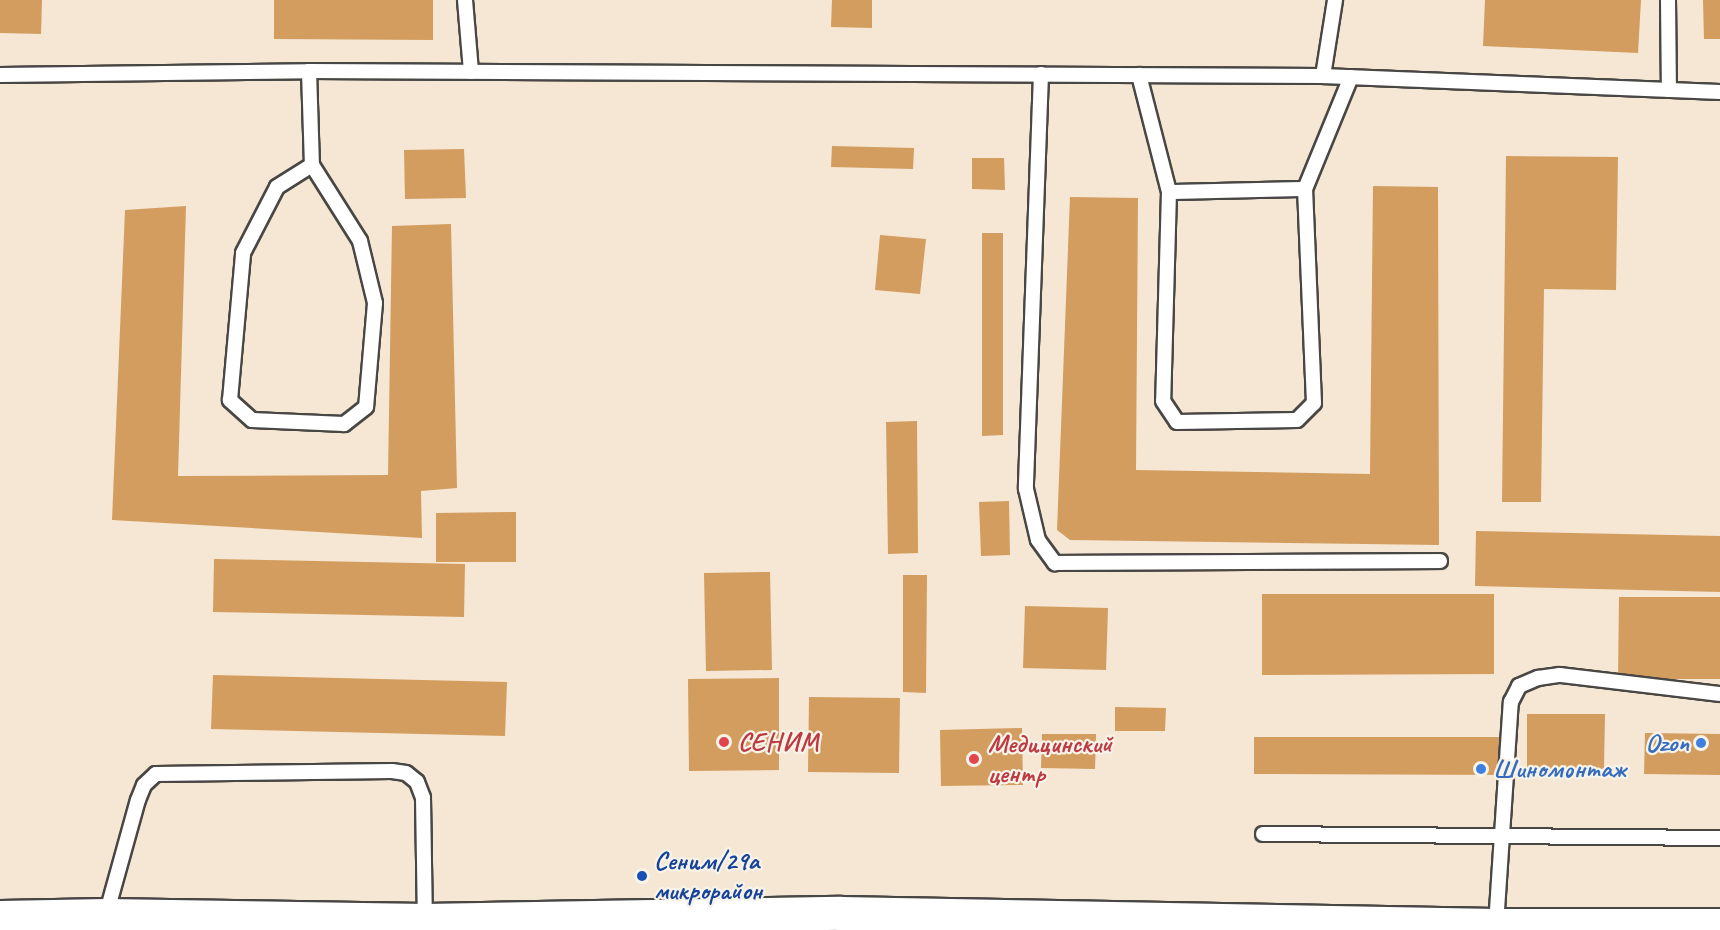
<!DOCTYPE html>
<meta charset="utf-8">
<style>
body{margin:0}
#map{position:relative;width:1720px;height:930px;overflow:hidden;background:#f5e7d3;font-family:Caveat,sans-serif}
div>[style]{position:absolute}
.building>*{inset:0;background:#d39d5f}
.roads{filter:drop-shadow(2px 0 #494744) drop-shadow(-2px 0 #494744) drop-shadow(0 2px #494744) drop-shadow(0 -2px #494744)}
.service>*{height:14px;margin:-7px;padding:0 7px;transform-origin:7px;border-radius:7px;background:#fff}
.secondary>*{height:33px;margin:-16.5px;padding:0 16.5px;transform-origin:16.5px;border-radius:16.5px;background:#fff}
.dots>*{width:16px;height:16px;translate:-50% -50%;box-sizing:border-box;border:3px solid #f7f3e8;border-radius:50%}
span{translate:-50% -50%;white-space:nowrap;text-align:center;line-height:1.15;-webkit-text-stroke:4.5px #f7f3e8;paint-order:stroke}
.health-label{font-size:26px;color:#be3a42;font-weight:700}
.left{translate:0 -50%;text-align:left}
.shop-label{font-size:26px;color:#366cbe;font-weight:700}
.right{translate:-100% -50%;text-align:right}
.transit-label{font-size:26px;color:#164399;font-weight:700}
</style>
<div id="map">
<div class="building">
<div style="clip-path:polygon(0 0,42px 0,41px 34px,0 33px)"></div>
<div style="clip-path:polygon(274px 0,433px 0,433px 40px,274px 39px)"></div>
<div style="clip-path:polygon(832px 0,872px 0,872px 28px,831px 27px)"></div>
<div style="clip-path:polygon(1485px 0,1641px 0,1638px 53px,1483px 46px)"></div>
<div style="clip-path:polygon(1703px 0,1720px 0,1720px 39px,1704px 39px)"></div>
<div style="clip-path:polygon(832px 146px,914px 148px,913px 169px,831px 167px)"></div>
<div style="clip-path:polygon(464px 149px,466px 198px,405px 199px,404px 150px)"></div>
<div style="clip-path:polygon(1506px 156px,1618px 157px,1616px 290px,1544px 289px,1541px 502px,1502px 502px)"></div>
<div style="clip-path:polygon(972px 158px,1004px 158px,1005px 190px,972px 189px)"></div>
<div style="clip-path:polygon(1373px 186px,1438px 187px,1439px 545px,1070px 540px,1057px 530px,1070px 197px,1138px 198px,1136px 470px,1370px 474px)"></div>
<div style="clip-path:polygon(186px 206px,178px 476px,388px 475px,392px 226px,451px 224px,457px 488px,421px 491px,422px 538px,112px 520px,125px 210px)"></div>
<div style="clip-path:polygon(982px 233px,1003px 233px,1003px 435px,982px 436px)"></div>
<div style="clip-path:polygon(880px 235px,926px 239px,920px 294px,875px 290px)"></div>
<div style="clip-path:polygon(917px 421px,918px 553px,888px 554px,886px 422px)"></div>
<div style="clip-path:polygon(1009px 501px,1010px 555px,981px 556px,979px 502px)"></div>
<div style="clip-path:polygon(516px 512px,516px 562px,436px 562px,436px 513px)"></div>
<div style="clip-path:polygon(1476px 531px,1720px 536px,1720px 592px,1475px 586px)"></div>
<div style="clip-path:polygon(214px 559px,465px 564px,464px 617px,213px 612px)"></div>
<div style="clip-path:polygon(770px 572px,772px 670px,706px 671px,704px 573px)"></div>
<div style="clip-path:polygon(903px 575px,927px 575px,926px 693px,903px 692px)"></div>
<div style="clip-path:polygon(1262px 594px,1494px 594px,1494px 674px,1262px 675px)"></div>
<div style="clip-path:polygon(1619px 597px,1720px 597px,1720px 679px,1618px 679px)"></div>
<div style="clip-path:polygon(1025px 606px,1108px 608px,1106px 670px,1023px 668px)"></div>
<div style="clip-path:polygon(213px 675px,507px 682px,505px 736px,211px 729px)"></div>
<div style="clip-path:polygon(779px 678px,779px 770px,689px 771px,688px 679px)"></div>
<div style="clip-path:polygon(809px 697px,900px 698px,899px 773px,808px 772px)"></div>
<div style="clip-path:polygon(1115px 707px,1166px 708px,1165px 731px,1115px 731px)"></div>
<div style="clip-path:polygon(1527px 714px,1605px 714px,1604px 769px,1527px 769px)"></div>
<div style="clip-path:polygon(1022px 728px,1023px 785px,941px 786px,940px 730px)"></div>
<div style="clip-path:polygon(1645px 733px,1720px 734px,1720px 775px,1644px 774px)"></div>
<div style="clip-path:polygon(1042px 734px,1096px 734px,1095px 769px,1041px 768px)"></div>
<div style="clip-path:polygon(1254px 737px,1505px 737px,1504px 775px,1254px 774px)"></div>
</div>
<div class="roads">
<div class="service">
<div style="left:465px;top:0;width:72px;rotate:85.2deg"></div>
<div style="left:1668px;top:0;width:90px;rotate:89.4deg"></div>
<div style="left:309px;top:71px;width:94px;rotate:88.2deg"></div>
<div style="left:312px;top:165px;width:90px;rotate:57.7deg"></div>
<div style="left:360px;top:241px;width:64px;rotate:76.4deg"></div>
<div style="left:375px;top:303px;width:104px;rotate:94.9deg"></div>
<div style="left:366px;top:407px;width:28px;rotate:142deg"></div>
<div style="left:344px;top:424px;width:92px;rotate:-177.5deg"></div>
<div style="left:252px;top:420px;width:30px;rotate:-138deg"></div>
<div style="left:230px;top:400px;width:148px;rotate:-84.9deg"></div>
<div style="left:243px;top:253px;width:74px;rotate:-62.7deg"></div>
<div style="left:277px;top:187px;width:41px;rotate:-32.2deg"></div>
<div style="left:1041px;top:74px;width:415px;rotate:92.1deg"></div>
<div style="left:1026px;top:489px;width:52px;rotate:76.8deg"></div>
<div style="left:1038px;top:540px;width:29px;rotate:54deg"></div>
<div style="left:1055px;top:563px;width:385px;rotate:-0.3deg"></div>
<div style="left:0;top:75px;width:309px;rotate:-0.7deg"></div>
<div style="left:309px;top:71px;width:1014px;rotate:0.28deg"></div>
<div style="left:1323px;top:76px;width:397px;rotate:2.3deg"></div>
<div style="left:1139px;top:75px;width:121px;rotate:75.6deg"></div>
<div style="left:1323px;top:76px;width:77px;rotate:-81deg"></div>
<div style="left:1305px;top:189px;width:136px;rotate:178.7deg"></div>
<div style="left:1169px;top:192px;width:209px;rotate:91.6deg"></div>
<div style="left:1163px;top:401px;width:25px;rotate:56deg"></div>
<div style="left:1177px;top:422px;width:120px;rotate:-1deg"></div>
<div style="left:1297px;top:420px;width:24px;rotate:-45deg"></div>
<div style="left:1314px;top:403px;width:214px;rotate:-92.4deg"></div>
<div style="left:1305px;top:189px;width:121px;rotate:-67.7deg"></div>
<div style="left:1263px;top:834px;width:457px;rotate:0.5deg"></div>
<div style="left:106px;top:915px;width:119px;rotate:-74.5deg"></div>
<div style="left:138px;top:800px;width:16px;rotate:-68deg"></div>
<div style="left:144px;top:785px;width:16px;rotate:-43deg"></div>
<div style="left:156px;top:774px;width:236px;rotate:-0.7deg"></div>
<div style="left:392px;top:771px;width:14px;rotate:8deg"></div>
<div style="left:406px;top:773px;width:14px;rotate:39deg"></div>
<div style="left:417px;top:782px;width:17px;rotate:69deg"></div>
<div style="left:423px;top:798px;width:122px;rotate:89.1deg"></div>
<div style="left:1496px;top:925px;width:224px;rotate:-86.2deg"></div>
<div style="left:1511px;top:702px;width:18px;rotate:-63deg"></div>
<div style="left:1519px;top:686px;width:21px;rotate:-23deg"></div>
<div style="left:1538px;top:678px;width:22px;rotate:-8deg"></div>
<div style="left:1560px;top:675px;width:161px;rotate:6.8deg"></div>
</div>
<div class="secondary">
<div style="left:0;top:917px;width:106px;rotate:-1.1deg"></div>
<div style="left:106px;top:915px;width:319px;rotate:0.9deg"></div>
<div style="left:425px;top:920px;width:415px;rotate:-1deg"></div>
<div style="left:840px;top:913px;width:656px;rotate:1.05deg"></div>
<div style="left:1496px;top:925px;width:224px"></div>
</div>
</div>
<div class="dots">
<div style="left:724px;top:742px;background:#e0444e"></div>
<div style="left:1701px;top:743px;background:#3f7fe0"></div>
<div style="left:974px;top:759px;background:#e0444e"></div>
<div style="left:1481px;top:769px;background:#3f7fe0"></div>
<div style="left:642px;top:876px;background:#1a4fb4"></div>
</div>
<div class="health-label">
<span class="left" style="left:738px;top:742px">СЕНИМ</span>
<span class="left" style="left:988px;top:759px">Медицинский<br>центр</span>
</div>
<div class="shop-label">
<span class="right" style="left:1689px;top:743px">Ozon</span>
<span class="left" style="left:1493px;top:769px">Шиномонтаж</span>
</div>
<div class="transit-label">
<span class="left" style="left:654px;top:876px">Сеним/29а<br>микрорайон</span>
</div>
</div>
